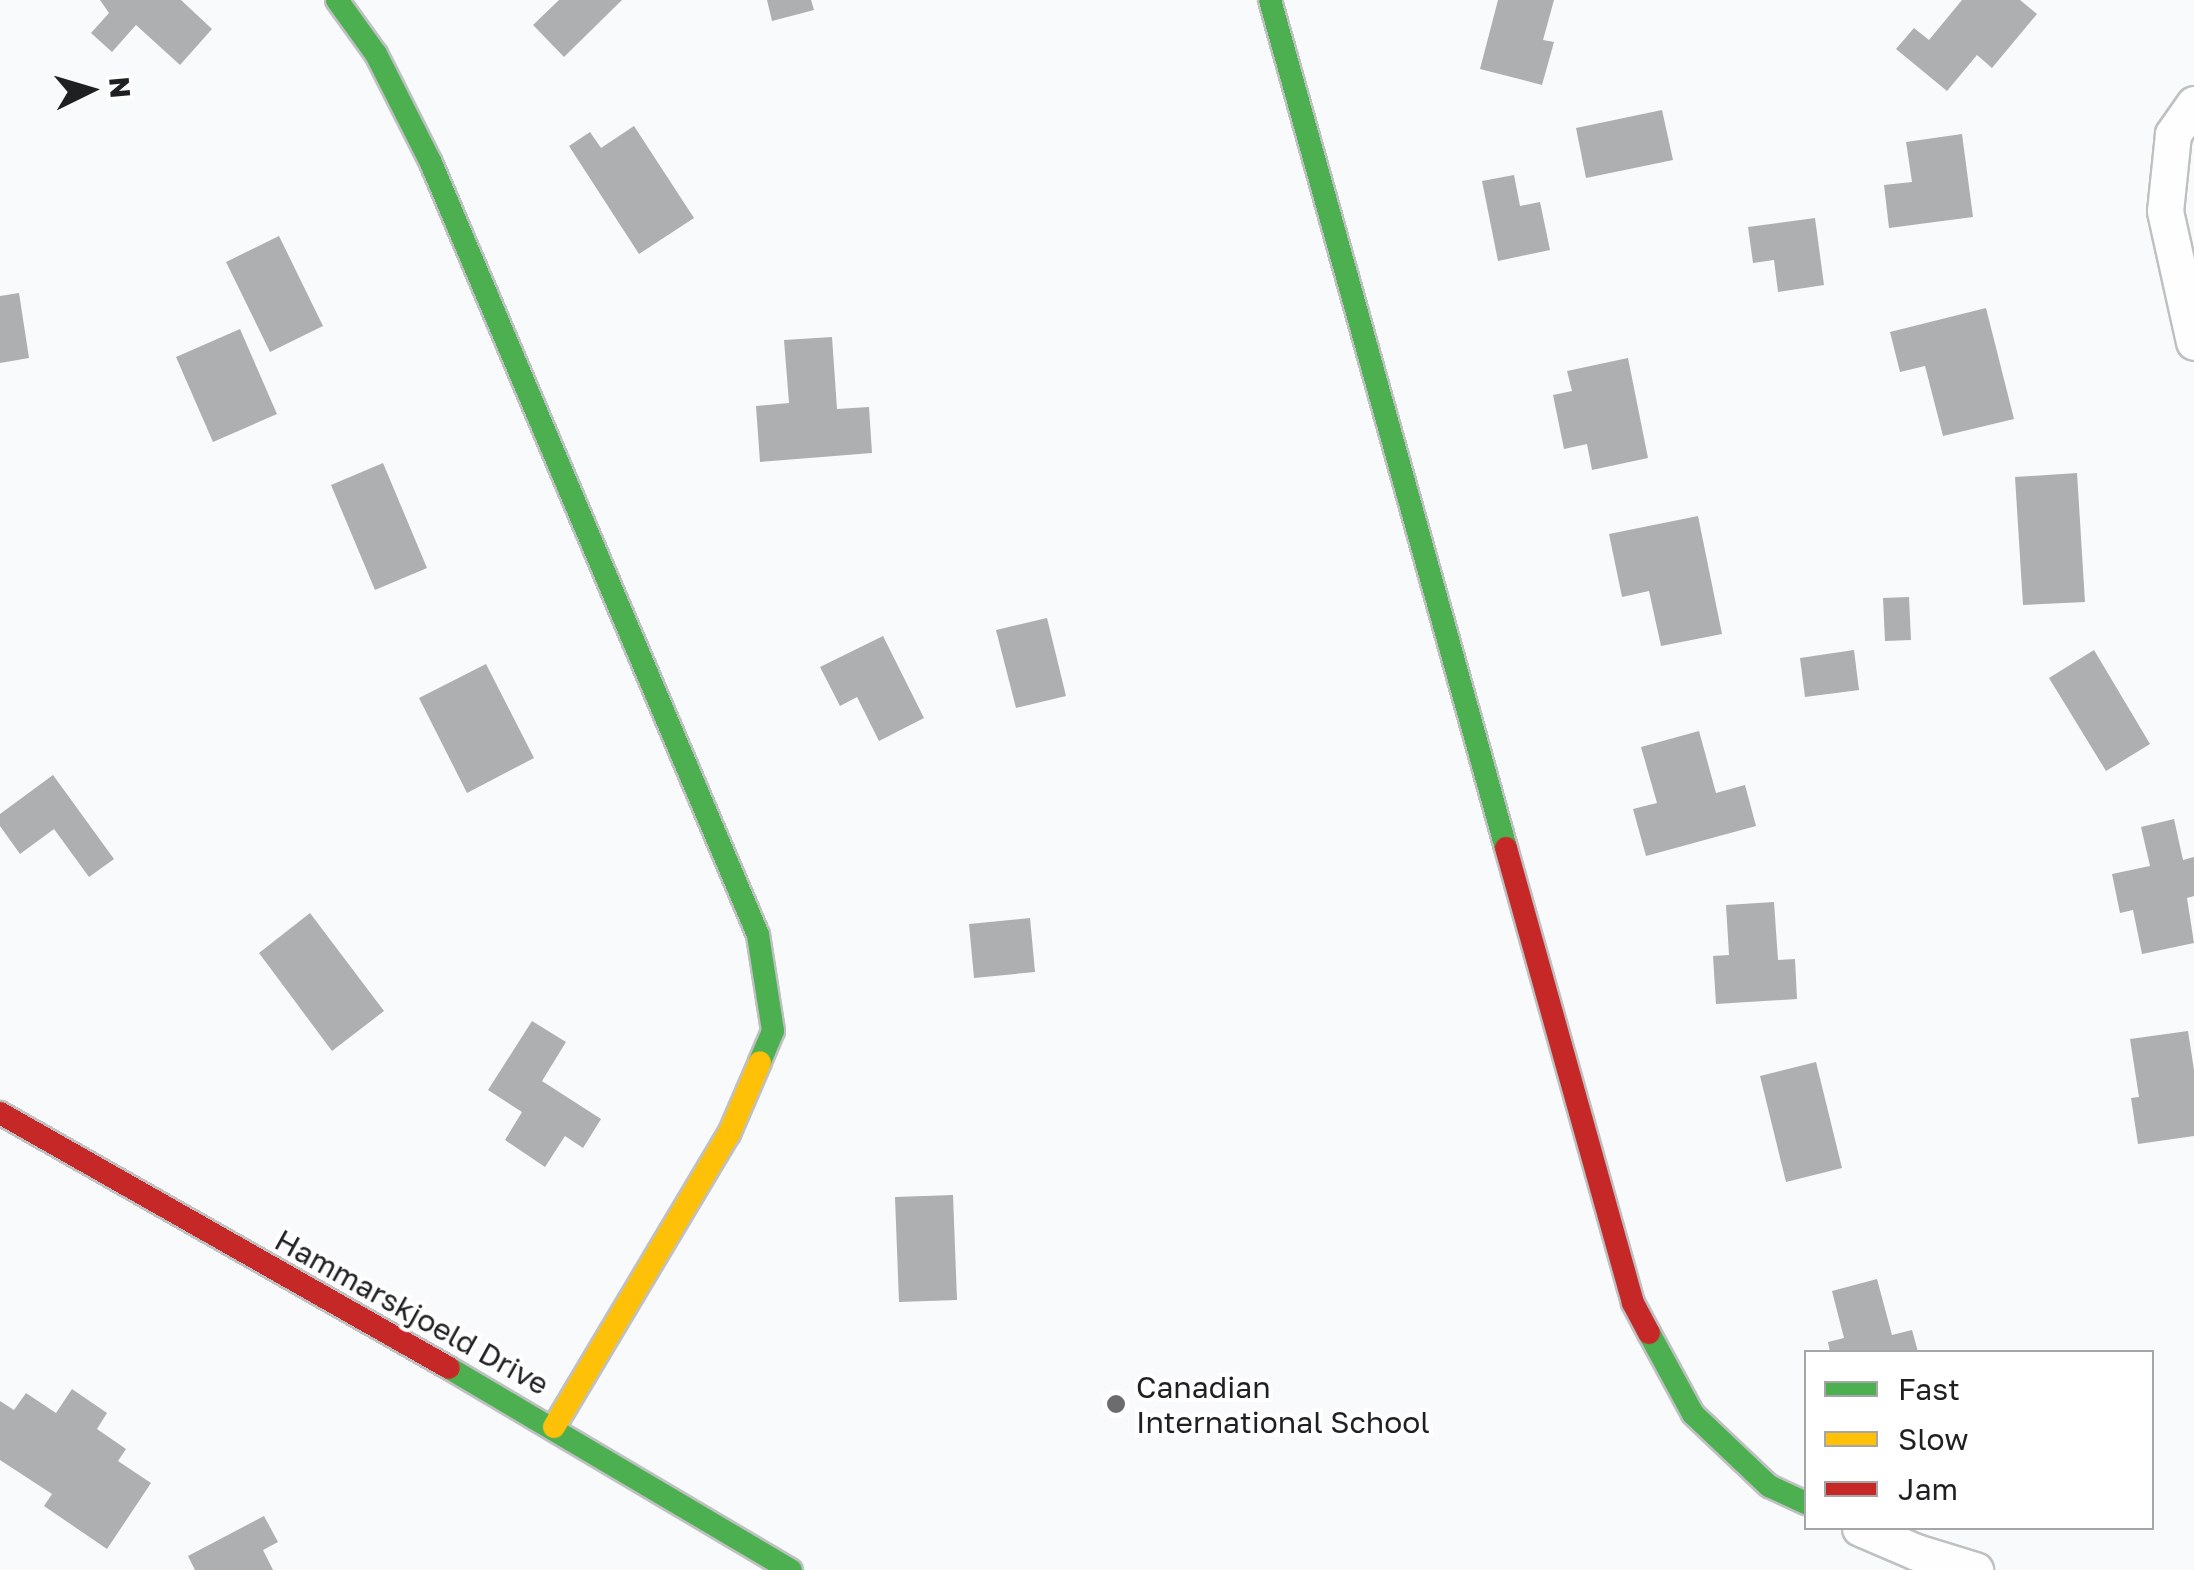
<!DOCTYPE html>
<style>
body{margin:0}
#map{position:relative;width:2194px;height:1570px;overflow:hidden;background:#f8fafc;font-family:"Golos Text",sans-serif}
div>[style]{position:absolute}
.building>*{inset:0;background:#adafb1}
.roads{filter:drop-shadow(2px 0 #bec0c2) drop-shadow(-2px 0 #bec0c2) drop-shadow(0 2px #bec0c2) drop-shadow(0 -2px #bec0c2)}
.street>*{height:35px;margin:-17.5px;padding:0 17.5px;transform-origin:17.5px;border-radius:17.5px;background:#fefeff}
.fast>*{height:22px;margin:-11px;padding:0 11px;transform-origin:11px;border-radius:11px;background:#4caf50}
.slow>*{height:22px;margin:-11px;padding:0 11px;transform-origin:11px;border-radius:11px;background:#ffc107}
.jam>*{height:22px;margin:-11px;padding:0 11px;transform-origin:11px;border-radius:11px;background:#c62828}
.dots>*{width:28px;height:28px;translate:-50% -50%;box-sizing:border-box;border:5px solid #fff;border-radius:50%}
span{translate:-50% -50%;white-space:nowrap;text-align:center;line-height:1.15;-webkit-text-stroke:8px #fff;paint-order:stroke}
.street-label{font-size:30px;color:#1f2021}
.poi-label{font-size:30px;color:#1f2021}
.left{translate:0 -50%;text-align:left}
.legend{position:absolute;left:1804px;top:1350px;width:350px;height:180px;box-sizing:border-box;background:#fff;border:2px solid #a5a6a6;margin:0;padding:12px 18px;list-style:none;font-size:30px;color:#1f2021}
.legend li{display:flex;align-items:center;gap:20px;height:50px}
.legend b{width:50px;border:2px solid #a5a6a6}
.north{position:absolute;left:40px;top:40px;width:100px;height:100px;-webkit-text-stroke:8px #fff;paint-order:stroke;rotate:85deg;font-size:28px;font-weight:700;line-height:40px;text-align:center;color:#1f2021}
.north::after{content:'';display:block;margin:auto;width:35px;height:45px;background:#1f2021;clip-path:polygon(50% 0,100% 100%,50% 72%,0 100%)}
</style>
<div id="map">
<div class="building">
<div style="clip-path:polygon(100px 0,181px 0,212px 29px,180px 65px,136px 25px,112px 52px,91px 33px,109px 13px)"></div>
<div style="clip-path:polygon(559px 0,622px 0,564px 57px,533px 25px)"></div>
<div style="clip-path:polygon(767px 0,811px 0,814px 10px,772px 21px)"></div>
<div style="clip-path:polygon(1498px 0,1554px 0,1543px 40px,1554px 42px,1542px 85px,1480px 69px)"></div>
<div style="clip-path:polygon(1962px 0,2020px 0,2037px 14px,1992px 68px,1977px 55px,1947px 91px,1896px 49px,1914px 28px,1929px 40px)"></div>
<div style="clip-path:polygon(1662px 110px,1673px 160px,1586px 178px,1576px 128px)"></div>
<div style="clip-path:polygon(634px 126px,694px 218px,639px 254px,569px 146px,590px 132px,601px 148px)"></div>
<div style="clip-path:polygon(1962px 134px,1973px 217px,1889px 228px,1884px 185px,1912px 182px,1906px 142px)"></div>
<div style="clip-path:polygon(1514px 175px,1520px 206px,1540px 202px,1550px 250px,1498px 261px,1482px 181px)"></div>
<div style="clip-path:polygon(1815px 218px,1824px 285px,1778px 292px,1774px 260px,1753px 263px,1748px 227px)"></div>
<div style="clip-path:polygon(279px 236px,323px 326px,270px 352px,226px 262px)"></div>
<div style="clip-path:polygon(19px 293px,29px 358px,0 363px,0 296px)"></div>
<div style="clip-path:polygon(1986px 308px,2014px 419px,1943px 436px,1925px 366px,1900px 372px,1890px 332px)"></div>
<div style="clip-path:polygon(240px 329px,277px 414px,213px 442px,176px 357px)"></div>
<div style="clip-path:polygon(832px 337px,837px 409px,869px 407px,872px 453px,760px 462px,756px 406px,789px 403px,784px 340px)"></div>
<div style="clip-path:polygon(1628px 358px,1648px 458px,1592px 470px,1587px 444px,1564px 449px,1553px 395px,1572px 391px,1567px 371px)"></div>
<div style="clip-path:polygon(383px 463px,427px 568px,375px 590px,331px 485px)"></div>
<div style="clip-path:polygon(2077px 473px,2085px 602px,2023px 605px,2015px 477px)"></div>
<div style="clip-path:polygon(1698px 516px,1722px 634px,1661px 646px,1649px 591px,1622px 597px,1609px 534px)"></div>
<div style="clip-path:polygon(1909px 597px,1911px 640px,1885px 641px,1883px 598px)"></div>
<div style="clip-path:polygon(1047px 618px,1066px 696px,1016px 708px,996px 630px)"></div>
<div style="clip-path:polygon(883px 636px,924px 718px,879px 741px,857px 697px,840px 706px,820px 667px)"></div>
<div style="clip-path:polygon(1854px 650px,1859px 690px,1805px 697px,1800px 658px)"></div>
<div style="clip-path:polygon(2094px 650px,2150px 744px,2106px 771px,2049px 678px)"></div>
<div style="clip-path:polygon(486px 664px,534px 758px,467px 793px,419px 698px)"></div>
<div style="clip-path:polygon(1699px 731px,1716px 793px,1745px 785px,1756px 826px,1646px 856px,1633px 809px,1657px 803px,1641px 747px)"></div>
<div style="clip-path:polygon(53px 775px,114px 859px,89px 877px,54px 829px,20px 854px,0 826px,0 814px)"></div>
<div style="clip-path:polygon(2174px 819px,2183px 860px,2194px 857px,2194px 896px,2187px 898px,2194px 943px,2142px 954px,2133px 910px,2120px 913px,2112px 874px,2150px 866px,2141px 827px)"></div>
<div style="clip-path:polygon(1774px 902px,1778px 960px,1795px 959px,1797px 999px,1716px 1004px,1713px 956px,1729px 955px,1726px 905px)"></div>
<div style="clip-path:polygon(310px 913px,384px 1011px,332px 1051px,259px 953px)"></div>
<div style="clip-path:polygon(1030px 918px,1035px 972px,974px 978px,969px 924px)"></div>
<div style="clip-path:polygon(532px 1021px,566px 1042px,542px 1081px,601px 1119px,583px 1148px,565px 1136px,545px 1167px,505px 1140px,522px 1112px,488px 1090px)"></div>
<div style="clip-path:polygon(2188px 1031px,2194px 1070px,2194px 1136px,2138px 1144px,2131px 1098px,2139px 1097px,2130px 1039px)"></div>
<div style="clip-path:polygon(1816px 1062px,1842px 1168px,1786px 1182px,1760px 1076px)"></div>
<div style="clip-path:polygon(953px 1195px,957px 1300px,899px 1302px,895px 1197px)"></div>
<div style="clip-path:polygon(1877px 1279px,1892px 1335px,1912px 1330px,1918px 1352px,1830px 1352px,1828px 1342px,1844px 1338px,1832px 1291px)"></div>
<div style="clip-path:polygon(72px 1389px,107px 1413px,97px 1429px,126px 1449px,118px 1461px,151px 1483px,107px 1549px,44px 1506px,52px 1494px,0 1460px,0 1401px,14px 1410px,26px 1393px,56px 1413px)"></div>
<div style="clip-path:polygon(264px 1516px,278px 1542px,263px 1550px,273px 1570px,195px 1570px,188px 1556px)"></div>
</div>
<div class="roads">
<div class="street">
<div style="left:2194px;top:104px;width:37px;rotate:125deg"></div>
<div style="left:2173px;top:134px;width:77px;rotate:95.9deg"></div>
<div style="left:2165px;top:211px;width:134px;rotate:77.5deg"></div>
<div style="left:1860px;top:1528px;width:61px;rotate:23.2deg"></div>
<div style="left:1916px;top:1552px;width:62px;rotate:17deg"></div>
</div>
<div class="fast">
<div style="left:337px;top:0;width:67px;rotate:54.2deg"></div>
<div style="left:376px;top:54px;width:122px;rotate:63.2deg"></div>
<div style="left:431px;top:163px;width:838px;rotate:67.04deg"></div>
<div style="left:758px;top:935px;width:97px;rotate:81.1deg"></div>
<div style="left:773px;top:1031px;width:34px;rotate:113deg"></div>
<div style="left:1270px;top:0;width:880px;rotate:74.45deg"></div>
<div style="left:1649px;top:1333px;width:92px;rotate:61.5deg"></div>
<div style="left:1693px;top:1414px;width:105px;rotate:43.5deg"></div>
<div style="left:1769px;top:1486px;width:41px;rotate:24.7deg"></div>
<div style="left:449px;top:1368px;width:397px;rotate:30.6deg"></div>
</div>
<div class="slow">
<div style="left:554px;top:1427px;width:341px;rotate:-59.2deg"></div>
<div style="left:729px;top:1134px;width:78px;rotate:-66.7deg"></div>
</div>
<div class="jam">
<div style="left:1506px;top:848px;width:472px;rotate:74.4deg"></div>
<div style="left:1633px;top:1303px;width:34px;rotate:62deg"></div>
<div style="left:0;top:1113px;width:516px;rotate:29.59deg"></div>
</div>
</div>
<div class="dots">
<div style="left:1116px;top:1404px;background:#6b6c6e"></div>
</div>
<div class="street-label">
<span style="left:412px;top:1312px;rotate:29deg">Hammarskjoeld Drive</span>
</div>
<div class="poi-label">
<span class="left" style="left:1136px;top:1404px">Canadian<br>International School</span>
</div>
<ul class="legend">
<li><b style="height:12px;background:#4caf50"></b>Fast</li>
<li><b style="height:12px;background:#ffc107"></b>Slow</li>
<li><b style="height:12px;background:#c62828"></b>Jam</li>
</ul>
<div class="north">N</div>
</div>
